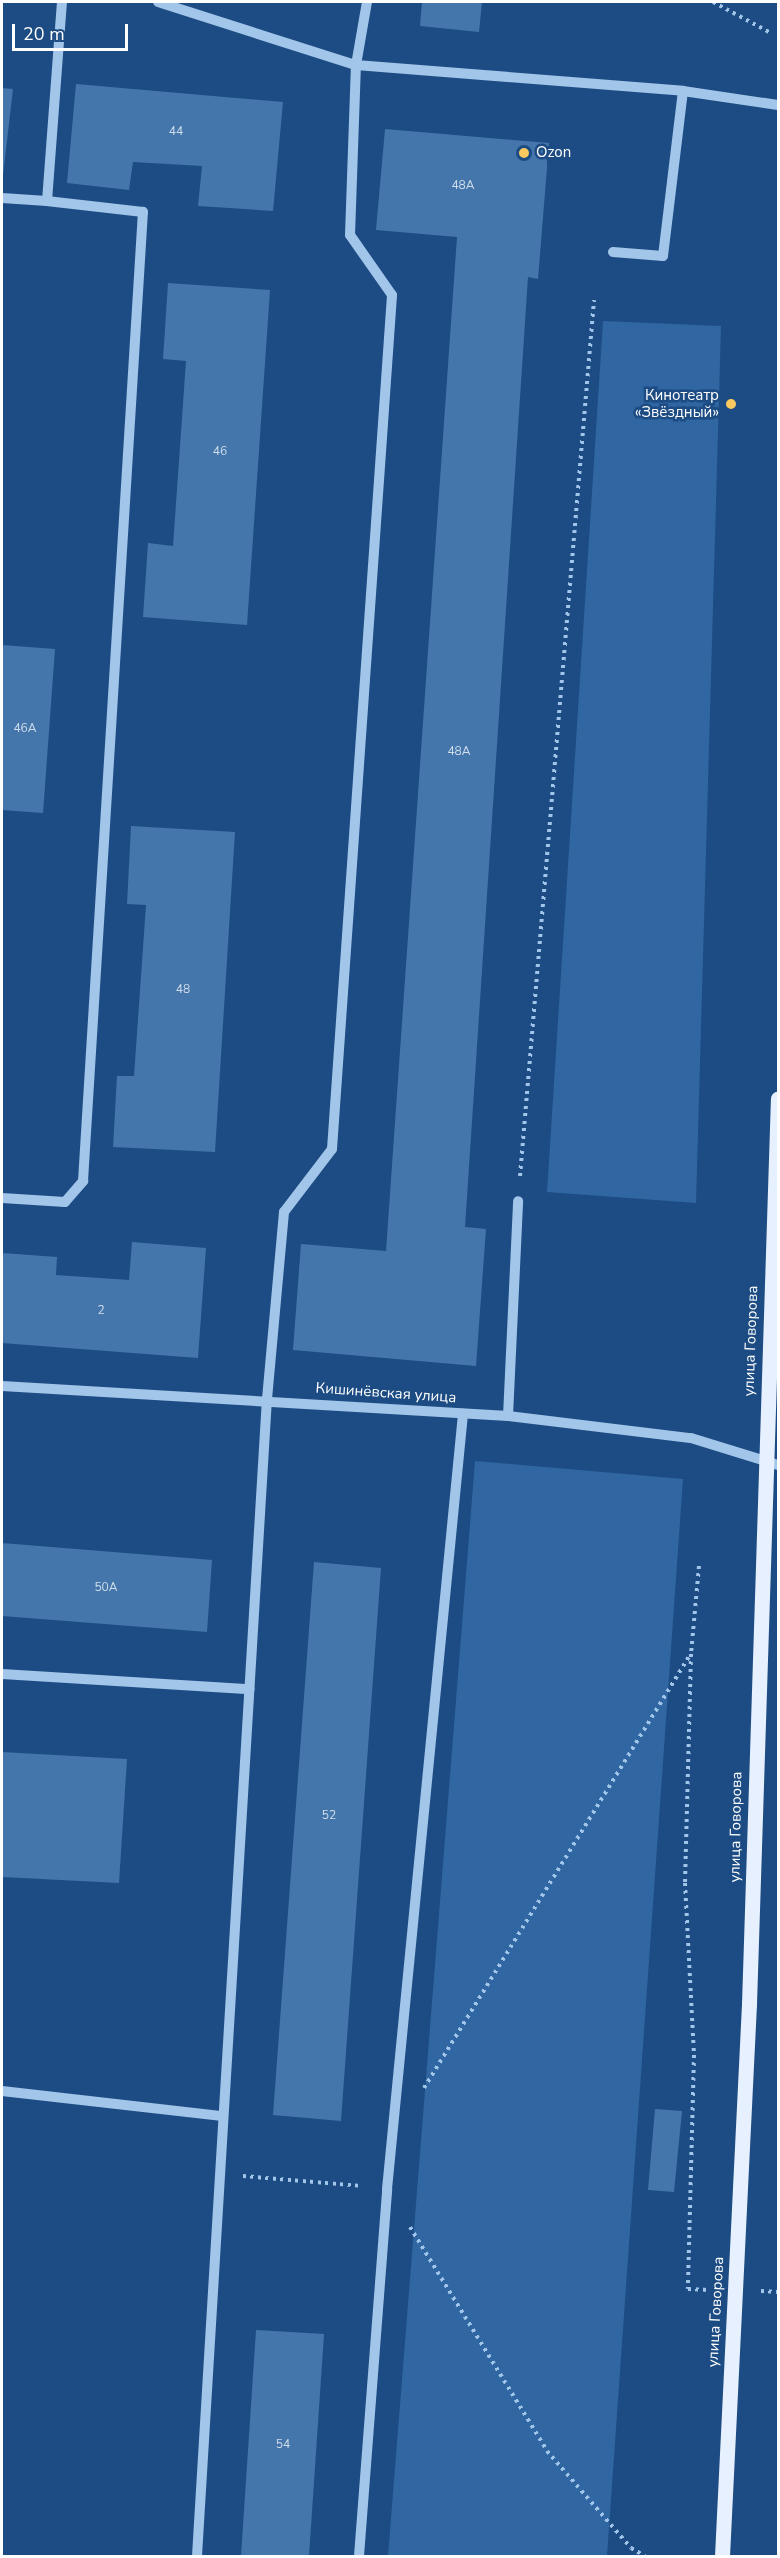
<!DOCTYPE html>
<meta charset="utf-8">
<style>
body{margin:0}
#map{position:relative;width:780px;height:2558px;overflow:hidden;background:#1c4c83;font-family:"Nunito Sans",sans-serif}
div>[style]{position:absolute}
.green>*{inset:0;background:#3066a2}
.building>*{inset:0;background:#4476ac}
.path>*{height:4px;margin-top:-2px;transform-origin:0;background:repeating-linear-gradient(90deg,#a2c5ea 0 3px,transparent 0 7.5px)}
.minor>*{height:10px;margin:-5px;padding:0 5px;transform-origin:5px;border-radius:5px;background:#a2c5ea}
.major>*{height:15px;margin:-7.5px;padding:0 7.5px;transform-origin:7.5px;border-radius:7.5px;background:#e6f0fe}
.dots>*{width:16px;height:16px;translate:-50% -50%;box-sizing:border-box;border:3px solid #1c4c83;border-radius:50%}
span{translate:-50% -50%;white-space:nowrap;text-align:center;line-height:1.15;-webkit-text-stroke:5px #1c4c83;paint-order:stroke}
.number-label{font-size:12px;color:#d0ddea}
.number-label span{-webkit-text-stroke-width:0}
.poi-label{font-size:15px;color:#fff}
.left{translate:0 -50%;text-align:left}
.right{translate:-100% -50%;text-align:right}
.street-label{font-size:15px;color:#fff}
.frame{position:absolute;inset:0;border:3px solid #fff;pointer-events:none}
.scale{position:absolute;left:12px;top:24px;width:116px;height:27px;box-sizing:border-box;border:3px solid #fff;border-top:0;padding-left:8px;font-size:18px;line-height:21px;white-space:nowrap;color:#fff;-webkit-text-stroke:4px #1c4c83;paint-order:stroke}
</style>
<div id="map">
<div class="green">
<div style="clip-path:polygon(603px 321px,721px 326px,696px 1203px,547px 1192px)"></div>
<div style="clip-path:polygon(475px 1461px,683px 1479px,607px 2556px,388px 2556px)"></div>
</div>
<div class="building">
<div style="clip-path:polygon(422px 2px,482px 2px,479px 32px,420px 26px)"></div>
<div style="clip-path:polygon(76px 84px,283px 102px,273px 211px,198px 206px,202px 166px,133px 162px,129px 190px,67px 183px)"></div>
<div style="clip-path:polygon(2px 88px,13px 89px,3px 175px,2px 175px)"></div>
<div style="clip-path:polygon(385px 129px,549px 143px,538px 279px,528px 277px,465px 1227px,486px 1229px,476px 1366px,293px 1350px,301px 1244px,386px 1251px,457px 237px,376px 230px)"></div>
<div style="clip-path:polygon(168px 283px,270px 290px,247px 625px,143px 617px,148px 543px,173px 546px,186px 361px,163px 359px)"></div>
<div style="clip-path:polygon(2px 645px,55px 649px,43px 813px,2px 810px)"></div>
<div style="clip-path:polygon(131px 826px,235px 832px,215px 1152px,113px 1147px,117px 1076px,134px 1076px,146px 905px,127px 904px)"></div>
<div style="clip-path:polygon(132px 1242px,206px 1248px,198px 1358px,2px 1343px,2px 1253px,57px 1257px,56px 1275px,129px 1280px)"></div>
<div style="clip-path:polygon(2px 1543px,212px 1560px,207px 1632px,2px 1616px)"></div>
<div style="clip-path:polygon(314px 1562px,381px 1568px,341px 2121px,273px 2115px)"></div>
<div style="clip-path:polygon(2px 1752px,127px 1759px,119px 1883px,2px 1877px)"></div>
<div style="clip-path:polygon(655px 2109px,682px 2111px,674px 2192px,648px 2190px)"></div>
<div style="clip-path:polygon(256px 2330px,324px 2334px,309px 2556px,241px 2556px)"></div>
</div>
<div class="path">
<div style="left:713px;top:2px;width:64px;rotate:28.2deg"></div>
<div style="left:520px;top:1176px;width:879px;rotate:-85.17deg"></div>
<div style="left:699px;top:1566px;width:88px;rotate:95.2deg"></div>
<div style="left:691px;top:1654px;width:229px;rotate:91.5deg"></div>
<div style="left:685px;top:1883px;width:172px;rotate:87deg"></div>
<div style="left:694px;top:2055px;width:234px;rotate:91.5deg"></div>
<div style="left:688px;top:2289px;width:21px;rotate:3deg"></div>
<div style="left:424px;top:2088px;width:508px;rotate:-58.44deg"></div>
<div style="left:243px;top:2176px;width:118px;rotate:4.8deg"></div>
<div style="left:410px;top:2227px;width:263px;rotate:58.5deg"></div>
<div style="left:547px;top:2451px;width:128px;rotate:49.1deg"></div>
<div style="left:631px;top:2548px;width:16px;rotate:30deg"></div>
<div style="left:761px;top:2291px;width:17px;rotate:3deg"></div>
</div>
<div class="minor">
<div style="left:158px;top:2px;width:208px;rotate:17.7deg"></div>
<div style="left:356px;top:65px;width:328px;rotate:4.5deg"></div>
<div style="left:683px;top:91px;width:96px;rotate:8.4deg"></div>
<div style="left:2px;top:198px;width:45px;rotate:3.8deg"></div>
<div style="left:613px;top:252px;width:50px;rotate:4.6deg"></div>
<div style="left:663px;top:256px;width:166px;rotate:-83.1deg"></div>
<div style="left:2px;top:1198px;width:63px;rotate:3.6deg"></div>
<div style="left:65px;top:1202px;width:28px;rotate:-49deg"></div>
<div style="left:83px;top:1181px;width:971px;rotate:-86.46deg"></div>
<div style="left:143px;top:212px;width:97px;rotate:-173.5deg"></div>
<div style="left:47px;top:201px;width:200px;rotate:-85.7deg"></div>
<div style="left:2px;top:1386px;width:507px;rotate:3.39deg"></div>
<div style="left:508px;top:1416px;width:184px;rotate:6.9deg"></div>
<div style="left:691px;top:1438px;width:91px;rotate:17.2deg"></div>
<div style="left:508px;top:1416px;width:215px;rotate:-87.3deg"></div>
<div style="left:2px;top:1674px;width:248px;rotate:3.5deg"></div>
<div style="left:2px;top:2091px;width:222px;rotate:6.5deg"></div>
<div style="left:197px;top:2556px;width:1159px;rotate:-86.54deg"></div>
<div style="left:267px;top:1399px;width:188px;rotate:-84.8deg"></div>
<div style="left:284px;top:1212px;width:79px;rotate:-52.7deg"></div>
<div style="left:332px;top:1149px;width:856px;rotate:-85.98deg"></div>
<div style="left:392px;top:295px;width:73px;rotate:-125deg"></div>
<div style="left:350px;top:235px;width:170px;rotate:-88deg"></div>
<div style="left:356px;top:65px;width:64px;rotate:-80.1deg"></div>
<div style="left:359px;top:2556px;width:368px;rotate:-85.6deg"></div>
<div style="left:387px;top:2189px;width:779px;rotate:-84.4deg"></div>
</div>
<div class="major">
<div style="left:722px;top:2556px;width:553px;rotate:-87.2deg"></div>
<div style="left:749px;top:2004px;width:906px;rotate:-88.17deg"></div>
</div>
<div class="dots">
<div style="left:524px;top:153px;background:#faca60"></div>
<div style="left:731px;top:404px;background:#faca60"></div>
</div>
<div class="number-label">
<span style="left:176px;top:132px">44</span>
<span style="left:463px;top:186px">48А</span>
<span style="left:220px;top:452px">46</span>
<span style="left:25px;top:729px">46А</span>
<span style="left:459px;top:752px">48А</span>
<span style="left:183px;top:990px">48</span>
<span style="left:101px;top:1311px">2</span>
<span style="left:106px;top:1588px">50А</span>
<span style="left:329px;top:1816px">52</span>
<span style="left:283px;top:2445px">54</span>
</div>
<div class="poi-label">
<span class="left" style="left:536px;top:153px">Ozon</span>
<span class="right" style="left:719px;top:404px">Кинотеатр<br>«Звёздный»</span>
</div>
<div class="street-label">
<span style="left:751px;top:1341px;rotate:-88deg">улица Говорова</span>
<span style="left:386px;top:1393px;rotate:4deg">Кишинёвская улица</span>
<span style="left:736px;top:1827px;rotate:-89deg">улица Говорова</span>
<span style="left:716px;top:2312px;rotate:-87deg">улица Говорова</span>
</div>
<div class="frame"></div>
<div class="scale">20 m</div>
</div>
